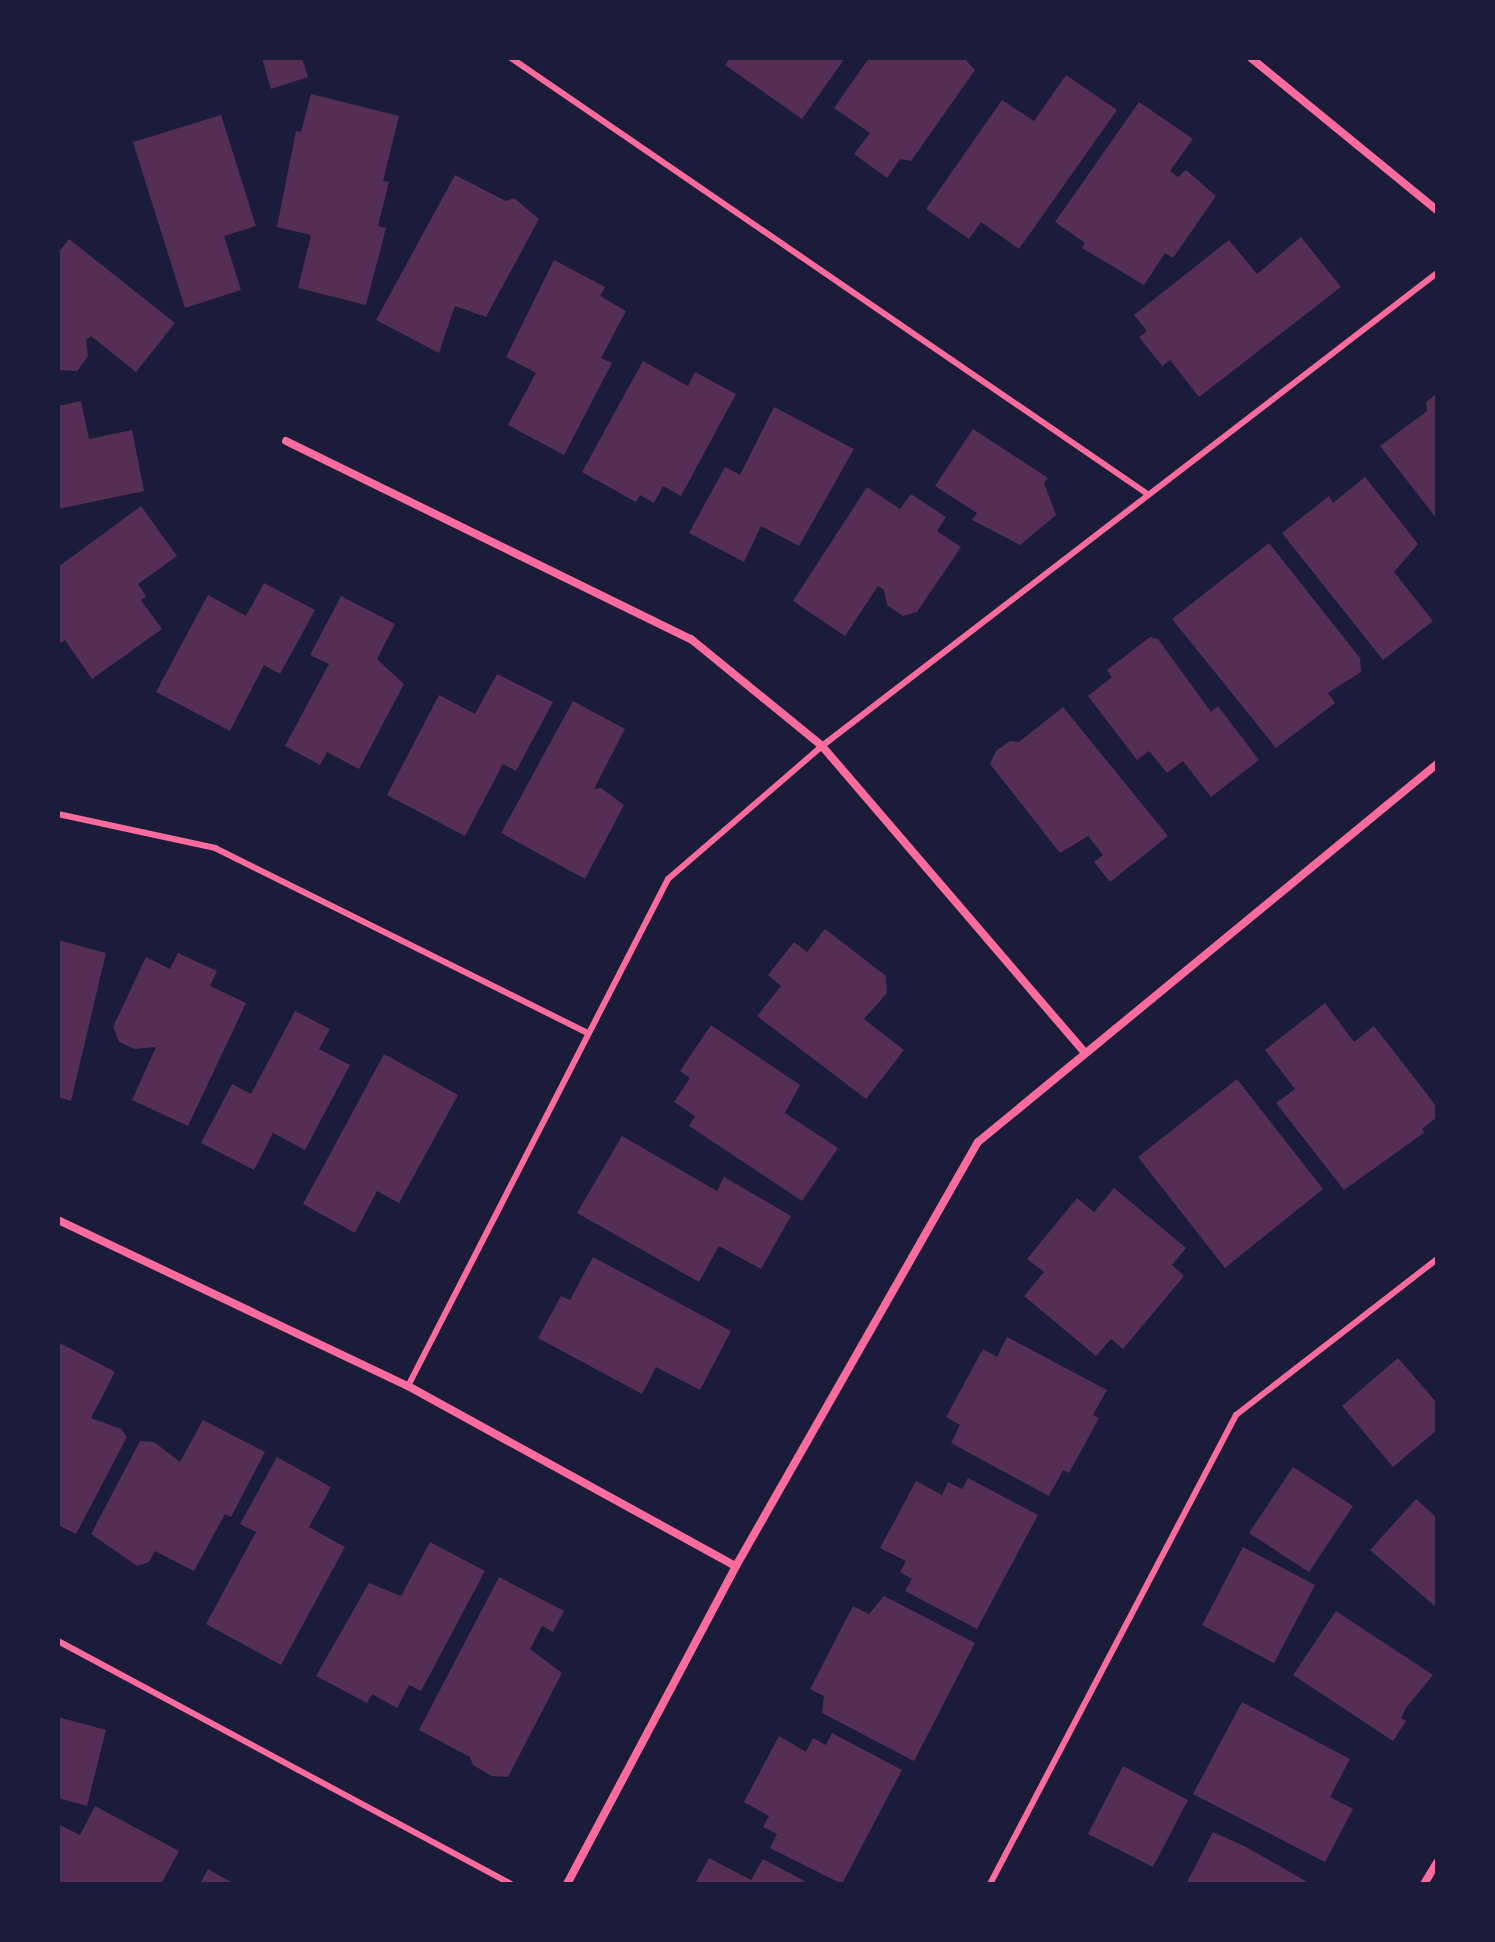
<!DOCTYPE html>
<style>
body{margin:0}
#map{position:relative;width:1495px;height:1942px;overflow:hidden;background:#1b1b3a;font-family:Inter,sans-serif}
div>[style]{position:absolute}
.building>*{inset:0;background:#542f53}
.service>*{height:6px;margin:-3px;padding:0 3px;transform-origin:3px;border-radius:3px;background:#ff6b9d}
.minor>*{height:8px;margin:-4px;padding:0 4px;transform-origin:4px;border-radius:4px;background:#ff6b9d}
span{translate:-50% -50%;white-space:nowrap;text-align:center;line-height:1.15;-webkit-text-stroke:6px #1b1b3a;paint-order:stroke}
.frame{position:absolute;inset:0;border:60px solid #1b1b3a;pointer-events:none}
</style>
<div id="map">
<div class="building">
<div style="clip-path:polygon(262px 58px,302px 58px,308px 77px,271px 89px)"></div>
<div style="clip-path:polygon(730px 58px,845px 58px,802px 119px,725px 65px)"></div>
<div style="clip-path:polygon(869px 58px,964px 58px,975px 70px,911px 161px,900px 159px,887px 178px,854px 154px,870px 133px,834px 108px)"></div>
<div style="clip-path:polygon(1066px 75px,1117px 110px,1019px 249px,981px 222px,969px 239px,926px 209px,1002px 100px,1034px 121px)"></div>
<div style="clip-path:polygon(311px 94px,399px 116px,383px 181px,389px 182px,378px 226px,386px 228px,366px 305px,298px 288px,311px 235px,277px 227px,296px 131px,301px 132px)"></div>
<div style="clip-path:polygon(1139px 102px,1193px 139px,1170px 171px,1178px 177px,1186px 170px,1216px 196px,1173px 258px,1165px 253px,1144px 285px,1082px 248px,1085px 243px,1055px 222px)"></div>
<div style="clip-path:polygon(221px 115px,256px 226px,224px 236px,241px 290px,185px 308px,133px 142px)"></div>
<div style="clip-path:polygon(455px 175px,506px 201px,514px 198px,539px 219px,486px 317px,455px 306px,439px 353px,376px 320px)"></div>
<div style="clip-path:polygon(1301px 237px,1341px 287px,1199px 397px,1170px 360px,1162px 366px,1139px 337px,1147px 331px,1134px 315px,1229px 240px,1257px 274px)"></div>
<div style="clip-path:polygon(69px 239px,175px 323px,136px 372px,91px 336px,86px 340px,88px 356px,77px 371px,58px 370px,58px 253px)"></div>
<div style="clip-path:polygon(554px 260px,605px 287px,600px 296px,626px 311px,601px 358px,612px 363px,564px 455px,508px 425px,536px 373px,506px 357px)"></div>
<div style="clip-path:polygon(643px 361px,688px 386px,695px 372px,736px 394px,681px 496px,663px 486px,654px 503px,640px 495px,636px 502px,582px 472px)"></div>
<div style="clip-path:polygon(1437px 393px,1437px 519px,1380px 446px,1427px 411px,1426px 402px)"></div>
<div style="clip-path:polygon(81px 401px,89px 439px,132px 430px,144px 491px,58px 509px,58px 406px)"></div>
<div style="clip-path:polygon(774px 407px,854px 449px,799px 546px,761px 526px,744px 562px,689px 533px,725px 467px,740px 475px)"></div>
<div style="clip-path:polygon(973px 429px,1048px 478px,1044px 483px,1056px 515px,1020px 545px,972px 520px,977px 513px,935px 486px)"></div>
<div style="clip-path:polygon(1365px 477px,1418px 544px,1394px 572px,1433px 621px,1383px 660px,1282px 533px,1329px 496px,1333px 503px)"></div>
<div style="clip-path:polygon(867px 487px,900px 509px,911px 494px,946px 517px,937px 531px,961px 547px,917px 612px,903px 616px,887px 605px,884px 590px,878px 586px,845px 636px,793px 601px)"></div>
<div style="clip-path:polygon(141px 506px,177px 556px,138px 584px,146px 596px,141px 600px,162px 629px,92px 679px,65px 640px,58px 645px,58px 567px)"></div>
<div style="clip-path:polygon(1269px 543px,1360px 658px,1361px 672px,1328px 693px,1335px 703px,1276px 748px,1172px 619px)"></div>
<div style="clip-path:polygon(264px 583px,315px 610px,280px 674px,264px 665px,230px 731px,156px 692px,208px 595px,246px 616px)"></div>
<div style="clip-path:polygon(341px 596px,395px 624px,377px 659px,404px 684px,359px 769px,327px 752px,320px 765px,285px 746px,329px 664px,310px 655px)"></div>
<div style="clip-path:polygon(1150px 637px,1158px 639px,1211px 712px,1218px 706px,1259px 760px,1211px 797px,1183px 761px,1167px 773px,1149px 751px,1137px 760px,1088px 696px,1112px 677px,1107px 670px)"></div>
<div style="clip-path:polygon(497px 674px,553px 702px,516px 771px,503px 764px,465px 836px,387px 795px,439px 695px,475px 714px)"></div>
<div style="clip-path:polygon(573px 701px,625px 729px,594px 789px,601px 788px,624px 805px,585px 879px,501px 833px)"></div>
<div style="clip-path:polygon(1063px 707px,1168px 836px,1110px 882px,1094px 862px,1103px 855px,1088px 836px,1060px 853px,990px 764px,996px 751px,1010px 741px,1019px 742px)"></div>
<div style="clip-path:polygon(825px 929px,886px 976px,887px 993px,864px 1019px,904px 1050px,866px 1099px,757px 1016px,781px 986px,768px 975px,794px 942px,807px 952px)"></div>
<div style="clip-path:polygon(58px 940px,106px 953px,71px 1101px,58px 1097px)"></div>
<div style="clip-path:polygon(178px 953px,217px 971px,210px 986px,246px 1003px,188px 1126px,132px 1100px,156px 1047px,135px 1049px,119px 1042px,113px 1027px,146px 957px,170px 969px)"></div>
<div style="clip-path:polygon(1325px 1003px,1354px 1042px,1374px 1026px,1437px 1107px,1437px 1117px,1422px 1129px,1425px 1132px,1344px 1190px,1276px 1103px,1295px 1089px,1265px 1050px)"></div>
<div style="clip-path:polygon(295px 1011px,330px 1029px,319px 1049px,350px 1065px,305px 1150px,273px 1133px,254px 1170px,201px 1143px,232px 1084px,251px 1094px)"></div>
<div style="clip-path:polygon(711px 1025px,800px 1085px,785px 1113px,838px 1148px,802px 1201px,689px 1126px,695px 1116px,674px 1102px,690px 1078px,680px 1071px)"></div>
<div style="clip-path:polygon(384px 1054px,458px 1095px,399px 1203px,377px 1191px,355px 1233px,303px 1204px)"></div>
<div style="clip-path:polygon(1237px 1079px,1323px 1189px,1225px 1268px,1138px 1157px)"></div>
<div style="clip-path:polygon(622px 1136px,717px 1191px,724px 1177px,791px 1216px,761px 1269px,719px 1246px,699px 1282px,577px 1213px)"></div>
<div style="clip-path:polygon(1114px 1188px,1186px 1248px,1172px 1265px,1184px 1276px,1123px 1349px,1111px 1339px,1096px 1356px,1024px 1296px,1044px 1272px,1027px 1259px,1077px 1198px,1094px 1212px)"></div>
<div style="clip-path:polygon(593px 1257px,731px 1331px,700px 1390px,656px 1367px,642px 1394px,538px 1338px,561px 1296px,570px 1300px)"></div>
<div style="clip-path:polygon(1007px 1337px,1107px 1390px,1093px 1415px,1099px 1418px,1069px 1473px,1063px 1470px,1049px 1496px,951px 1443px,960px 1425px,946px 1417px,983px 1349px,997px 1357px)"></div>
<div style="clip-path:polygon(58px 1342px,115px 1372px,91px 1418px,121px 1429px,127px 1437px,76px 1534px,58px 1525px)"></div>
<div style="clip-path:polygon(1398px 1358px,1437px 1403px,1437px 1430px,1393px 1467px,1342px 1406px)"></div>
<div style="clip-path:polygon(203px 1420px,265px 1452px,231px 1517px,225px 1514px,194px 1571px,155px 1551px,149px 1562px,137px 1566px,91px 1534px,140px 1441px,154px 1442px,180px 1462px)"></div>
<div style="clip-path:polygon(277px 1457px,331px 1487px,309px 1527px,345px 1547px,281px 1665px,206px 1624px,256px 1532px,240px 1524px)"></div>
<div style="clip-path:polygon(1293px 1467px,1353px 1506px,1309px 1572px,1249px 1533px)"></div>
<div style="clip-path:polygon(968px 1478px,1038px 1515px,977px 1629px,905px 1591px,912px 1579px,900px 1572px,906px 1561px,880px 1548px,916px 1481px,942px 1495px,948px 1482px,962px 1489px)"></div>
<div style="clip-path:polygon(1416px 1499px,1437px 1518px,1437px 1608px,1370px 1550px)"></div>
<div style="clip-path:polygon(430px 1542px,485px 1571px,421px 1691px,409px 1685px,397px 1708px,372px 1694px,367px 1703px,316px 1676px,369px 1583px,401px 1596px)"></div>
<div style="clip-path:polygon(1243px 1547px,1315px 1585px,1274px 1663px,1202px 1625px)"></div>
<div style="clip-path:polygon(499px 1577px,564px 1611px,553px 1632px,542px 1626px,530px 1649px,562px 1673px,508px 1777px,492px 1776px,473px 1765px,470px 1757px,419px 1730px)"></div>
<div style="clip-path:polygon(884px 1596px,975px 1643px,914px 1761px,822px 1713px,824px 1696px,810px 1689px,853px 1606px,869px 1614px)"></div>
<div style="clip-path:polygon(1336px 1611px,1433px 1675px,1406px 1708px,1401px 1718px,1406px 1721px,1393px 1741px,1293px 1675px)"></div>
<div style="clip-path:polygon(1242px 1702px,1350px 1759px,1330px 1797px,1353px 1809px,1325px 1862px,1193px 1794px)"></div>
<div style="clip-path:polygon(58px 1717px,106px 1730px,87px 1806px,58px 1798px)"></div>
<div style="clip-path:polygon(832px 1733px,902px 1770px,842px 1884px,770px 1848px,777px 1834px,763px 1827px,769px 1816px,744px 1802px,779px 1736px,806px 1752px,813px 1738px,826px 1745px)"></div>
<div style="clip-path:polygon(1123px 1766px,1188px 1800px,1153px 1867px,1088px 1834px)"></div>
<div style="clip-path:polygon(95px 1806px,179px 1851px,161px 1884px,58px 1884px,58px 1824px,80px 1835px)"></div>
<div style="clip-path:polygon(1213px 1832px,1246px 1847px,1311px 1884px,1186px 1884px)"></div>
<div style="clip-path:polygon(709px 1858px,751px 1880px,763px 1859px,810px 1884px,695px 1884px)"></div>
<div style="clip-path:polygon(208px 1869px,213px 1872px,235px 1884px,200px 1884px)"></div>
</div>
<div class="service">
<div style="left:511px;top:58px;width:770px;rotate:34.41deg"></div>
<div style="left:58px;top:814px;width:161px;rotate:12.2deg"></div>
<div style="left:215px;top:848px;width:415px;rotate:26.4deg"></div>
<div style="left:408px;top:1386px;width:570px;rotate:-62.85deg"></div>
<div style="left:668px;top:879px;width:203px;rotate:-40.8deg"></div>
<div style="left:822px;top:746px;width:776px;rotate:-37.56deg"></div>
<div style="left:58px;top:1641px;width:514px;rotate:28.21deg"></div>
<div style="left:990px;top:1884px;width:530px;rotate:-62.32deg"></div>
<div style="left:1236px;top:1415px;width:254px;rotate:-37.8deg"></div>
</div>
<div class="minor">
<div style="left:1251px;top:58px;width:240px;rotate:39.3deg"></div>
<div style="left:286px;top:441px;width:451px;rotate:26.1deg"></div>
<div style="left:691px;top:639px;width:169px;rotate:39.2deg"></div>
<div style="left:822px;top:746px;width:401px;rotate:49.4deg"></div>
<div style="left:58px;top:1220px;width:387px;rotate:25.4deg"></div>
<div style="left:408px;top:1386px;width:374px;rotate:28.8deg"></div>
<div style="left:567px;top:1884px;width:360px;rotate:-62deg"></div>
<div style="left:736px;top:1566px;width:488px;rotate:-60.3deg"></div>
<div style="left:978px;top:1142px;width:595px;rotate:-39.47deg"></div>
<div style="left:1424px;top:1884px;width:26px;rotate:-59deg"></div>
</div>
<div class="frame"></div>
</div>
